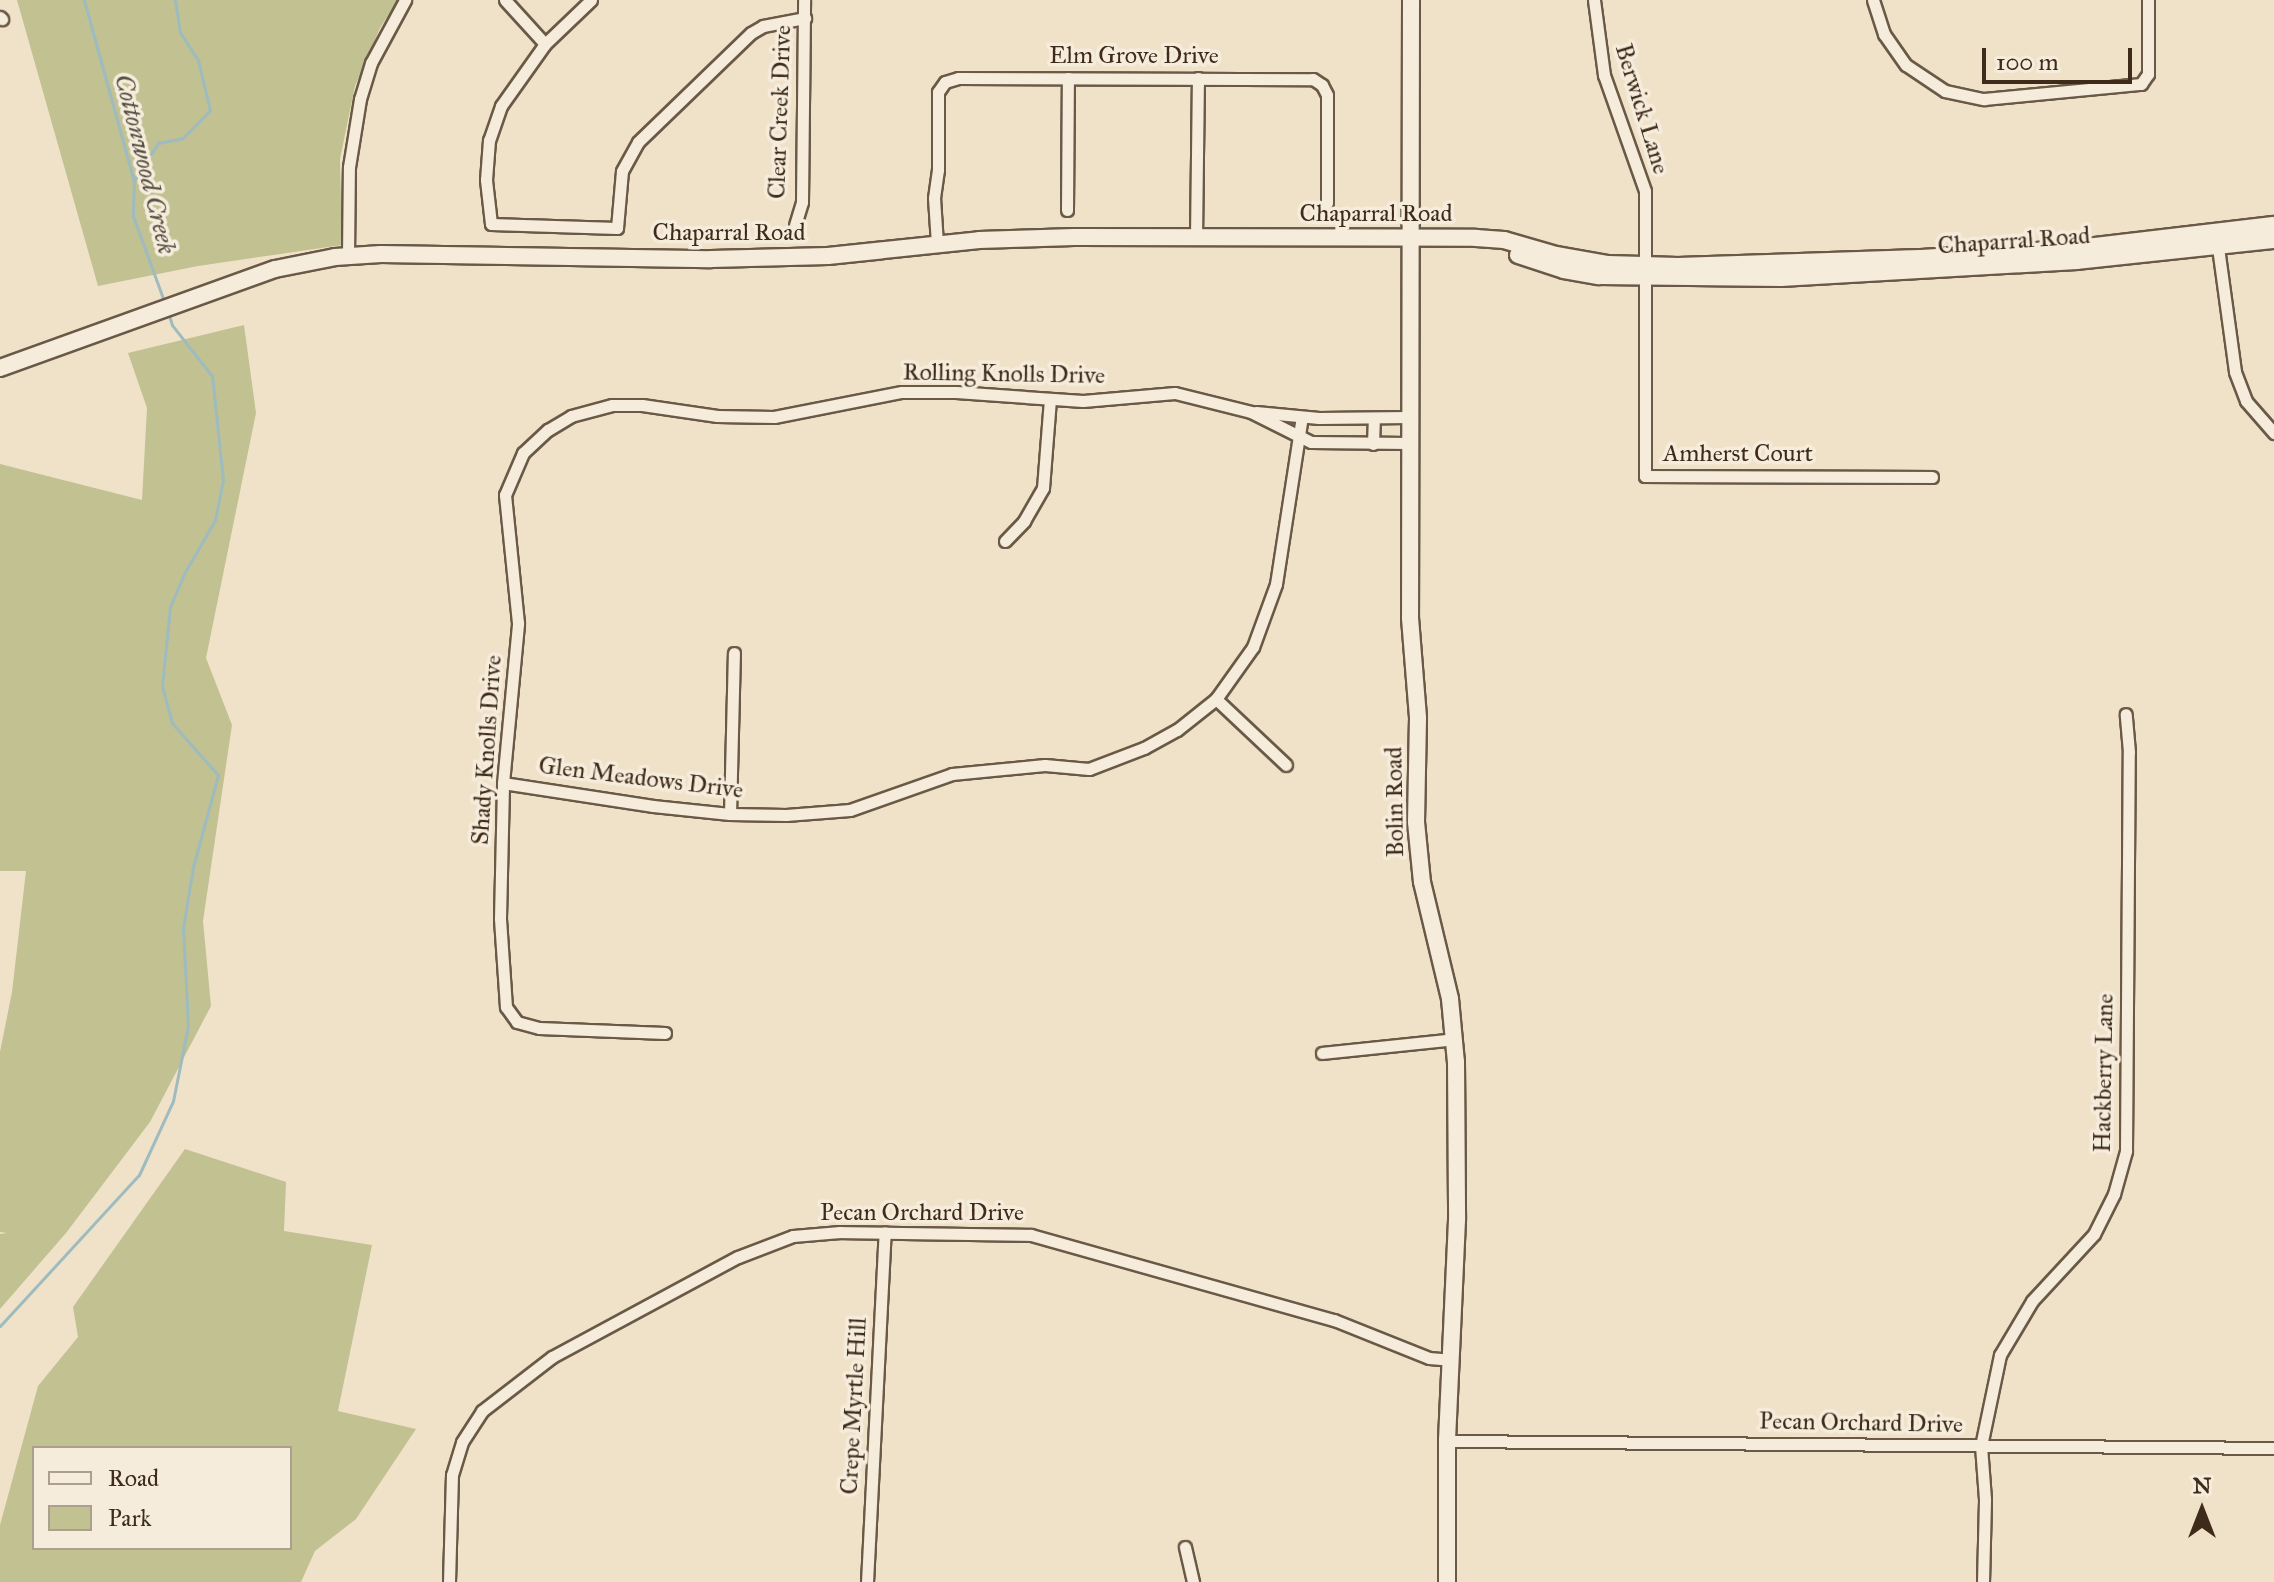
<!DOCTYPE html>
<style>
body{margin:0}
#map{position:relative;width:2274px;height:1582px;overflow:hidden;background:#f0e2c9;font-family:"IM FELL Great Primer",serif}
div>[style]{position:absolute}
.green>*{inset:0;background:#c1c191}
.stream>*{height:3px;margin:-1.5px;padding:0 1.5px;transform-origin:1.5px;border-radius:1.5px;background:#9ebcbf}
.roads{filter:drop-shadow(2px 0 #6a5946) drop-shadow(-2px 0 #6a5946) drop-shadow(0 2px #6a5946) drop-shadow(0 -2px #6a5946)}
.street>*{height:11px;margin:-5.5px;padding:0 5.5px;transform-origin:5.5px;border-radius:5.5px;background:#f5ecdc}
.secondary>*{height:16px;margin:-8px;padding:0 8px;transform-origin:8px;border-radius:8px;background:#f5ecdc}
span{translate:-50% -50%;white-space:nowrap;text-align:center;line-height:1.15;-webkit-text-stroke:7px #f5ecdc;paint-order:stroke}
.street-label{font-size:24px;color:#3e2b1a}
.water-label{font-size:26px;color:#564f43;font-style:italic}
.legend{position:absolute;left:32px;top:1446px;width:260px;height:104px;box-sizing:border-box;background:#f5ecdc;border:2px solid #ac9f8e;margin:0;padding:10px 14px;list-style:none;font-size:24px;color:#3e2b1a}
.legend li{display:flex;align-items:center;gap:16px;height:40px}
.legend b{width:40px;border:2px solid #ac9f8e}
.north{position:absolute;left:2162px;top:1470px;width:80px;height:80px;-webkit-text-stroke:6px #f5ecdc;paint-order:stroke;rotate:0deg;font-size:22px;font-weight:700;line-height:32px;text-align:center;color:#3e2b1a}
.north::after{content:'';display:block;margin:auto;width:28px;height:36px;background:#3e2b1a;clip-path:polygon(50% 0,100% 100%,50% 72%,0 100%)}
.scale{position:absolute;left:1982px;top:48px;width:150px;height:36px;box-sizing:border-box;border:4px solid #3e2b1a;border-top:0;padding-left:10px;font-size:24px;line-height:28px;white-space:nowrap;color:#3e2b1a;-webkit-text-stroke:6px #f5ecdc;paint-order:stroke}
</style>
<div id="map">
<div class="green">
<div style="clip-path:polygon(17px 0,398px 0,380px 28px,355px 86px,340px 159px,342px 245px,198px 266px,98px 286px)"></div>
<div style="clip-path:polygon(244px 325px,256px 413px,206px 658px,232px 725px,203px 921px,211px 1006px,150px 1122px,66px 1233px,0 1309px,0 1234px,7px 1233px,0 1232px,0 1052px,12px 992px,26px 871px,0 871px,0 464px,142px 500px,147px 408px,128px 353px)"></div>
<div style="clip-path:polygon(evenodd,185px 1149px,286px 1182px,284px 1231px,372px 1245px,338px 1411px,416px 1429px,356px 1519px,315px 1551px,301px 1582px,0 1582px,0 1525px,38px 1386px,78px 1337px,73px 1307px,185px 1149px,34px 1448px,290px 1448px,290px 1548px,34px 1548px,34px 1448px)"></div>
</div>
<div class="stream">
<div style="left:84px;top:0;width:188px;rotate:74.6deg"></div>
<div style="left:134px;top:181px;width:35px;rotate:92deg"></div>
<div style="left:133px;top:216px;width:90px;rotate:70deg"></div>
<div style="left:135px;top:179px;width:43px;rotate:-57.4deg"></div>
<div style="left:158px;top:143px;width:25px;rotate:-11deg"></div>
<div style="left:183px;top:138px;width:39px;rotate:-46deg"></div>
<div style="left:210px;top:110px;width:51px;rotate:-103.5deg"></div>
<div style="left:198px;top:60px;width:33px;rotate:-123deg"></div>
<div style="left:180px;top:32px;width:32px;rotate:-99deg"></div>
<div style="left:0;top:1326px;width:205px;rotate:-47.4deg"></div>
<div style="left:139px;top:1175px;width:81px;rotate:-65.3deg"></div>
<div style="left:173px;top:1101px;width:76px;rotate:-78.7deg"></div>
<div style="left:188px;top:1026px;width:98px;rotate:-92.9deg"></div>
<div style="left:183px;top:928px;width:62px;rotate:-80.7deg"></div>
<div style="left:193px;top:867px;width:95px;rotate:-74.8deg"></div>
<div style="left:218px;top:775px;width:69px;rotate:-131.5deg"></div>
<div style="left:172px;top:723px;width:38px;rotate:-105deg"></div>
<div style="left:162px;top:686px;width:79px;rotate:-84.2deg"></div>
<div style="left:170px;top:607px;width:38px;rotate:-67deg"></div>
<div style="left:185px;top:572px;width:60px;rotate:-60deg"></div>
<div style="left:215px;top:520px;width:41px;rotate:-78.7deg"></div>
<div style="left:223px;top:480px;width:105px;rotate:-96deg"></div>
<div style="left:212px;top:376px;width:65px;rotate:-128.1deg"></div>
<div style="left:172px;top:325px;width:14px;rotate:-107deg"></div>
</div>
<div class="roads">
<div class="street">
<div style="left:505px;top:0;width:59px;rotate:47.7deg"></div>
<div style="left:591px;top:0;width:64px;rotate:136.3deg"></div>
<div style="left:545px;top:44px;width:76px;rotate:125.4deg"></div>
<div style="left:501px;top:106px;width:36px;rotate:109deg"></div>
<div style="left:489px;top:140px;width:40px;rotate:94.3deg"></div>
<div style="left:486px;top:180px;width:44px;rotate:83.5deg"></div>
<div style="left:491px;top:224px;width:126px;rotate:1.8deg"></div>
<div style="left:617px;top:228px;width:57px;rotate:-85deg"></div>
<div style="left:622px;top:171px;width:33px;rotate:-61deg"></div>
<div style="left:638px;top:142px;width:157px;rotate:-44deg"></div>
<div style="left:751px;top:33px;width:14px;rotate:-30deg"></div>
<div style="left:763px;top:26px;width:43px;rotate:-10.8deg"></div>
<div style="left:1594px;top:0;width:76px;rotate:82.4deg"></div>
<div style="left:1604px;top:75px;width:123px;rotate:70.5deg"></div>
<div style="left:1645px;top:191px;width:285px;rotate:90deg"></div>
<div style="left:1645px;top:476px;width:287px;rotate:0.2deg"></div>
<div style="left:1873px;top:0;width:36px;rotate:72deg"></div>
<div style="left:1884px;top:34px;width:38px;rotate:55deg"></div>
<div style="left:1906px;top:65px;width:47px;rotate:33.7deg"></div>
<div style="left:1945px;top:91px;width:40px;rotate:12deg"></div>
<div style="left:1984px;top:99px;width:158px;rotate:-5.5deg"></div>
<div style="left:2141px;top:84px;width:12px;rotate:-55deg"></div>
<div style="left:2148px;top:74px;width:74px;rotate:-90deg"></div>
<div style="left:0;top:17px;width:3px;rotate:45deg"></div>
<div style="left:1067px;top:210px;width:132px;rotate:-89.6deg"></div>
<div style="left:795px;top:225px;width:24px;rotate:-73deg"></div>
<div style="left:802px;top:202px;width:202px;rotate:-89.4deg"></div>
<div style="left:1196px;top:238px;width:160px;rotate:-89.3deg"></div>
<div style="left:2217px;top:240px;width:133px;rotate:82.2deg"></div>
<div style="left:2235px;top:372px;width:31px;rotate:69deg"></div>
<div style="left:2246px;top:401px;width:43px;rotate:48.8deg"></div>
<div style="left:937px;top:244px;width:46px;rotate:-93.7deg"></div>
<div style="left:934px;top:198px;width:28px;rotate:-82deg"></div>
<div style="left:938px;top:170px;width:78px;rotate:-90deg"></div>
<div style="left:938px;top:92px;width:12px;rotate:-55deg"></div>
<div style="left:945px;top:82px;width:14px;rotate:-17deg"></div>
<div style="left:958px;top:78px;width:355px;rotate:0.2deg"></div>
<div style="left:1313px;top:79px;width:11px;rotate:34deg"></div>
<div style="left:1322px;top:85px;width:11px;rotate:63deg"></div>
<div style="left:1327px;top:95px;width:108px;rotate:90deg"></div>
<div style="left:348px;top:256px;width:89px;rotate:-89.4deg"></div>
<div style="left:349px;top:167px;width:69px;rotate:-80.8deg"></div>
<div style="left:360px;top:99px;width:38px;rotate:-73deg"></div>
<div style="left:371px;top:63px;width:72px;rotate:-61.6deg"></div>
<div style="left:1256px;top:412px;width:63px;rotate:5.4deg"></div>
<div style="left:1319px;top:418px;width:90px;rotate:-0.6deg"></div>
<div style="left:1373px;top:444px;width:26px;rotate:-88deg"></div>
<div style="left:1005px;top:541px;width:28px;rotate:-46deg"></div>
<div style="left:1024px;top:521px;width:38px;rotate:-60deg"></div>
<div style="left:1043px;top:488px;width:89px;rotate:-85.5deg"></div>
<div style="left:1216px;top:699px;width:96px;rotate:43.3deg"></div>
<div style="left:503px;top:783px;width:152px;rotate:8.7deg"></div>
<div style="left:653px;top:806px;width:77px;rotate:5.9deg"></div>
<div style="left:730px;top:814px;width:56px;rotate:1deg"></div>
<div style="left:786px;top:815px;width:64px;rotate:-4.5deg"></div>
<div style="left:850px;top:810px;width:108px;rotate:-19.4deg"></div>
<div style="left:952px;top:774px;width:93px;rotate:-5.5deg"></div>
<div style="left:1045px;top:765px;width:44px;rotate:5.2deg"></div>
<div style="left:1089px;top:769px;width:59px;rotate:-20.9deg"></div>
<div style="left:1144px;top:748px;width:38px;rotate:-29deg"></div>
<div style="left:1177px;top:730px;width:50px;rotate:-38.5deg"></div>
<div style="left:1216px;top:699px;width:64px;rotate:-54.6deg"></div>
<div style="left:1253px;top:647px;width:67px;rotate:-69.9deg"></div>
<div style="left:1276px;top:584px;width:169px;rotate:-81.2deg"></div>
<div style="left:730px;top:814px;width:161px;rotate:-88.6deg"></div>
<div style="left:665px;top:1033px;width:126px;rotate:-177.7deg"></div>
<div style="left:539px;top:1028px;width:23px;rotate:-165deg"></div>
<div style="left:517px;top:1022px;width:19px;rotate:-126deg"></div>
<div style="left:506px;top:1007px;width:89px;rotate:-93.9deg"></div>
<div style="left:500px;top:918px;width:135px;rotate:-88.7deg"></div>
<div style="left:503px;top:783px;width:161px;rotate:-84.6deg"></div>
<div style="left:518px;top:623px;width:129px;rotate:-95.8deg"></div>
<div style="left:505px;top:495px;width:46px;rotate:-66.8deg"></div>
<div style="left:523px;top:453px;width:34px;rotate:-43deg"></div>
<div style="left:548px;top:430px;width:27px;rotate:-31deg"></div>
<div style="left:571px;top:416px;width:42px;rotate:-15deg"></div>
<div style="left:612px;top:405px;width:30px"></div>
<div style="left:642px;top:405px;width:76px;rotate:8.3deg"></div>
<div style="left:717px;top:416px;width:57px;rotate:1deg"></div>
<div style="left:774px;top:417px;width:130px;rotate:-11.1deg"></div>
<div style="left:902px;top:392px;width:54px"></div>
<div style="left:956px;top:392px;width:127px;rotate:4.1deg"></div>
<div style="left:1083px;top:401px;width:92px;rotate:-5deg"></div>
<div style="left:1175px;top:393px;width:78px;rotate:14deg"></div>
<div style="left:1251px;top:412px;width:67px;rotate:26.6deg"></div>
<div style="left:1311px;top:442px;width:98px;rotate:0.6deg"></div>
<div style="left:1322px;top:1053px;width:134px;rotate:-6deg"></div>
<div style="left:1447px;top:1441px;width:827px;rotate:0.48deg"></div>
<div style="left:1185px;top:1547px;width:36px;rotate:77deg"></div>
<div style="left:449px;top:1582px;width:107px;rotate:-88.4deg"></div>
<div style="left:452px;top:1475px;width:34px;rotate:-73deg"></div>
<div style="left:462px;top:1442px;width:37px;rotate:-57deg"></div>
<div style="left:482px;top:1411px;width:88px;rotate:-37.6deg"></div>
<div style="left:552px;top:1357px;width:211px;rotate:-28.3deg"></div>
<div style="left:738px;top:1257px;width:59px;rotate:-20.9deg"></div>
<div style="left:793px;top:1236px;width:47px;rotate:-4.9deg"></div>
<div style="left:840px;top:1232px;width:191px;rotate:0.9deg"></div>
<div style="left:1031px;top:1235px;width:315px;rotate:15.7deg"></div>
<div style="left:1334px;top:1320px;width:102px;rotate:21.8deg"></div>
<div style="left:1429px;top:1358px;width:21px;rotate:5deg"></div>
<div style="left:867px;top:1582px;width:350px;rotate:-87.1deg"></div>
<div style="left:1983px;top:1582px;width:83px;rotate:-88.6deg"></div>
<div style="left:1985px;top:1499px;width:53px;rotate:-94.3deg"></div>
<div style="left:1981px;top:1446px;width:93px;rotate:-78.2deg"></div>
<div style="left:2000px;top:1355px;width:63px;rotate:-59.3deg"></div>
<div style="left:2032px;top:1301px;width:91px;rotate:-47.2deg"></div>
<div style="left:2094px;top:1234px;width:45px;rotate:-63.4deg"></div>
<div style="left:2114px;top:1194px;width:45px;rotate:-74.4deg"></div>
<div style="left:2126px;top:1151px;width:399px;rotate:-89.6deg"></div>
<div style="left:2129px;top:752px;width:38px;rotate:-95deg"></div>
</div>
<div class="secondary">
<div style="left:1411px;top:0;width:618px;rotate:90.09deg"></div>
<div style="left:1410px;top:618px;width:100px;rotate:85.4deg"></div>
<div style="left:1418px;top:718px;width:104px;rotate:91.1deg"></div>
<div style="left:1416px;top:822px;width:60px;rotate:84.3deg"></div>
<div style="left:1422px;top:882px;width:120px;rotate:76.5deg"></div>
<div style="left:1450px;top:999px;width:63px;rotate:84.6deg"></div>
<div style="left:1456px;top:1062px;width:158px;rotate:89.6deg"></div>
<div style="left:1457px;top:1220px;width:221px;rotate:92.6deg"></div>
<div style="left:1447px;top:1441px;width:141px;rotate:90deg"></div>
<div style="left:1518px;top:255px;width:48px;rotate:18.1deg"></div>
<div style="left:1564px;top:270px;width:36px;rotate:10deg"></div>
<div style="left:1599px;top:276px;width:182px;rotate:0.6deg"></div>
<div style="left:1781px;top:278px;width:296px;rotate:-3.3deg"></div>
<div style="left:2077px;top:261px;width:198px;rotate:-6.1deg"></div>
<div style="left:0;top:368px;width:292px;rotate:-19.8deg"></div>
<div style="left:275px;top:269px;width:61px;rotate:-11.3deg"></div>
<div style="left:335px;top:257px;width:46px;rotate:-3.7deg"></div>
<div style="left:381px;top:254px;width:330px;rotate:0.9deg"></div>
<div style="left:711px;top:259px;width:117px;rotate:-1.5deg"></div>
<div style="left:828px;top:256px;width:152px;rotate:-6deg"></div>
<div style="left:979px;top:240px;width:95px;rotate:-1.8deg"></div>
<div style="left:1074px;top:237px;width:402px;rotate:0.1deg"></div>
<div style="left:1476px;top:238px;width:28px;rotate:4deg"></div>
<div style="left:1504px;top:240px;width:54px;rotate:16.1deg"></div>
<div style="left:1556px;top:255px;width:53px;rotate:9.8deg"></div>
<div style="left:1608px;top:264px;width:70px;rotate:1.6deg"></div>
<div style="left:1678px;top:266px;width:243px;rotate:-1.9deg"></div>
<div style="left:1921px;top:258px;width:148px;rotate:-3.5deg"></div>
<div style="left:2069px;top:249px;width:206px;rotate:-6.7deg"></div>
</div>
</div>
<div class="street-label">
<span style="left:1134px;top:56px">Elm Grove Drive</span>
<span style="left:1642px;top:109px;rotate:73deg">Berwick Lane</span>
<span style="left:780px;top:112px;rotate:-88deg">Clear Creek Drive</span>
<span style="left:1376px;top:214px">Chaparral Road</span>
<span style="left:729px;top:233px">Chaparral Road</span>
<span style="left:2014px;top:241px;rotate:-4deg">Chaparral Road</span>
<span style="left:1004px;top:374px;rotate:1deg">Rolling Knolls Drive</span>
<span style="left:1738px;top:454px">Amherst Court</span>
<span style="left:487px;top:750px;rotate:-86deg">Shady Knolls Drive</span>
<span style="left:641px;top:778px;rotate:7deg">Glen Meadows Drive</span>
<span style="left:1395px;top:802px;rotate:-91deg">Bolin Road</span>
<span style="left:2104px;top:1073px;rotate:-89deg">Hackberry Lane</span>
<span style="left:922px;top:1213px">Pecan Orchard Drive</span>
<span style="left:854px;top:1406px;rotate:-87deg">Crepe Myrtle Hill</span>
<span style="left:1861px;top:1423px;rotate:1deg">Pecan Orchard Drive</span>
</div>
<div class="water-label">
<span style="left:145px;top:164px;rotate:76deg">Cottonwood Creek</span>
</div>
<ul class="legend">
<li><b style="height:10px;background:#f5ecdc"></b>Road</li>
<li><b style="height:22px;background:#c1c191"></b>Park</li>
</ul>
<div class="north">N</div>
<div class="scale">100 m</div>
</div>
